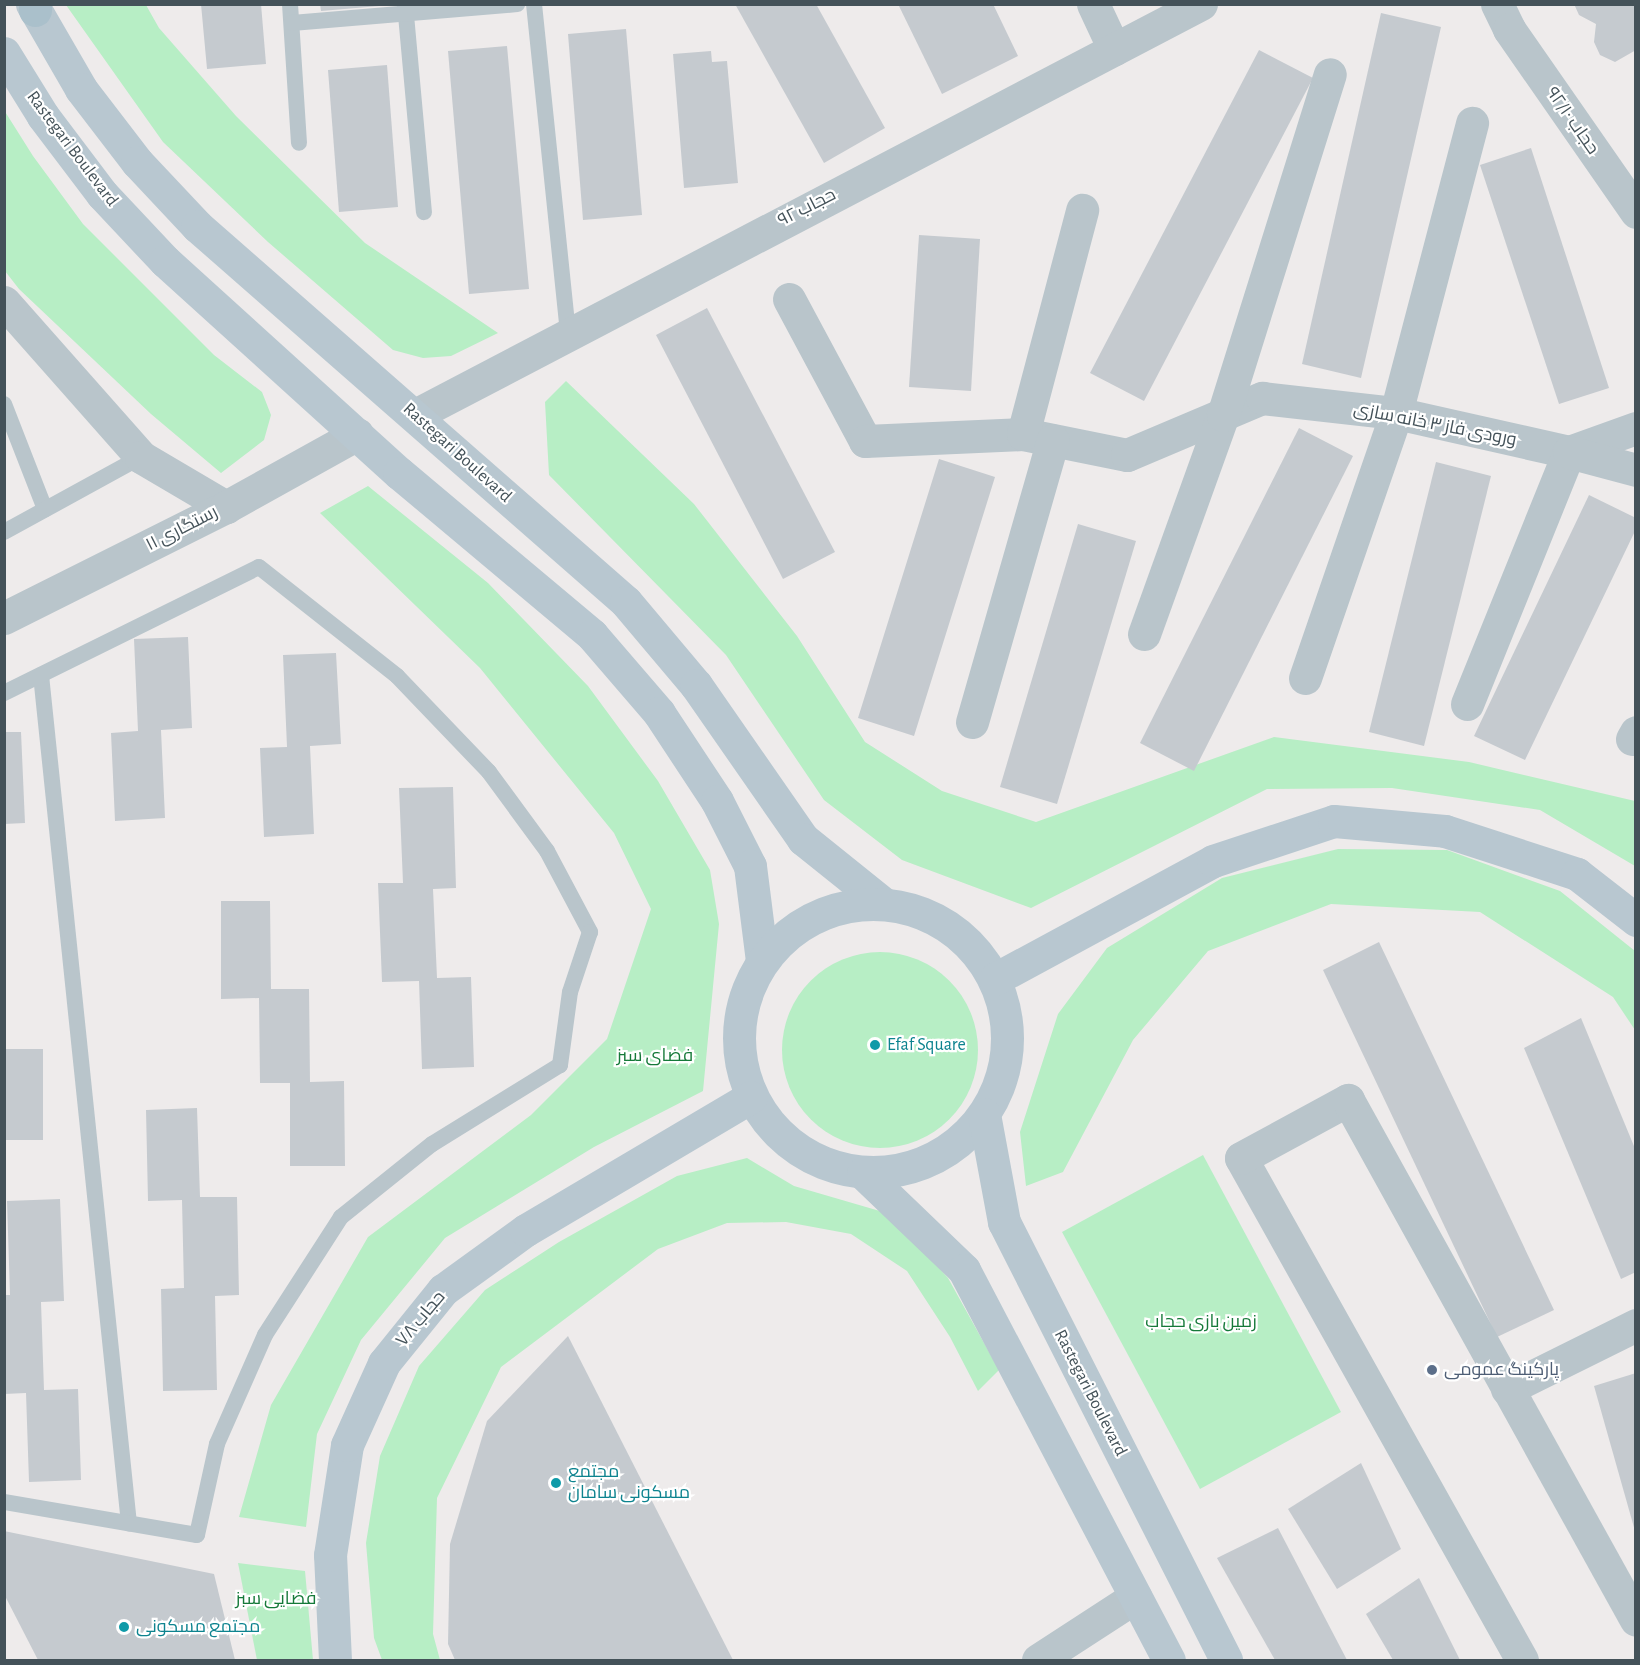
<!DOCTYPE html>
<meta charset="utf-8">
<style>
body{margin:0}
#map{position:relative;width:1640px;height:1665px;overflow:hidden;background:#eeebeb;font-family:"Alegreya Sans",Cairo,sans-serif}
div>[style]{position:absolute}
.green>*{inset:0;background:#b7eec5}
.round{border-radius:50%}
.building>*{inset:0;background:#c5cacf}
.lane>*{height:16px;margin:-8px;padding:0 8px;transform-origin:8px;border-radius:8px;background:#b9c5cb}
.street>*{height:33px;margin:-16.5px;padding:0 16.5px;transform-origin:16.5px;border-radius:16.5px;background:#b9c5cb}
.secondary>*{height:33px;margin:-16.5px;padding:0 16.5px;transform-origin:16.5px;border-radius:16.5px;background:#b8c7d0}
.secondary>.ring{margin:-16.5px;padding:0;box-sizing:content-box;background:none;border:33px solid #b8c7d0;border-radius:50%}
.primary>*{height:33px;margin:-16.5px;padding:0 16.5px;transform-origin:16.5px;border-radius:16.5px;background:#aac0cb}
.dots>*{width:16px;height:16px;translate:-50% -50%;box-sizing:border-box;border:3px solid #fff;border-radius:50%}
span{translate:-50% -50%;white-space:nowrap;text-align:center;line-height:1.15;-webkit-text-stroke:4.5px #fff;paint-order:stroke}
.street-label{font-size:18px;color:#445259}
.culture-label{font-size:18px;color:#0d838f}
.left{translate:0 -50%;text-align:left}
.park-label{font-size:18px;color:#157939}
.service-label{font-size:18px;color:#4e5e75}
.frame{position:absolute;inset:0;border:6px solid #445259;pointer-events:none}
</style>
<div id="map">
<div class="green">
<div style="clip-path:polygon(66px 5px,146px 5px,159px 28px,236px 116px,365px 243px,498px 333px,451px 356px,423px 358px,393px 350px,268px 242px,163px 142px)"></div>
<div style="clip-path:polygon(4px 110px,33px 156px,83px 224px,214px 355px,262px 392px,271px 415px,264px 440px,221px 473px,151px 414px,19px 289px,5px 271px)"></div>
<div style="clip-path:polygon(566px 381px,694px 504px,797px 636px,865px 742px,942px 791px,1036px 822px,1274px 737px,1469px 762px,1635px 801px,1635px 866px,1540px 810px,1392px 788px,1267px 789px,1031px 908px,902px 860px,824px 800px,726px 655px,549px 475px,545px 402px)"></div>
<div style="clip-path:polygon(368px 486px,488px 583px,588px 686px,658px 781px,710px 870px,719px 924px,703px 1091px,594px 1147px,445px 1238px,361px 1340px,317px 1434px,306px 1527px,239px 1517px,271px 1405px,368px 1237px,531px 1115px,607px 1039px,651px 909px,614px 833px,480px 668px,320px 513px)"></div>
<div style="clip-path:polygon(1338px 849px,1447px 850px,1560px 891px,1635px 951px,1635px 1030px,1613px 997px,1480px 912px,1331px 904px,1208px 951px,1133px 1040px,1063px 1172px,1026px 1186px,1020px 1132px,1058px 1014px,1107px 948px,1222px 878px)"></div>
<div class="round" style="left:782px;top:952px;width:196px;height:196px"></div>
<div style="clip-path:polygon(1203px 1155px,1341px 1412px,1200px 1489px,1062px 1232px)"></div>
<div style="clip-path:polygon(747px 1158px,794px 1186px,890px 1214px,948px 1278px,999px 1370px,978px 1391px,950px 1337px,907px 1271px,851px 1234px,786px 1222px,727px 1223px,658px 1249px,501px 1367px,437px 1498px,433px 1634px,440px 1660px,382px 1660px,374px 1638px,366px 1543px,380px 1456px,419px 1366px,485px 1290px,559px 1242px,677px 1176px)"></div>
<div style="clip-path:polygon(238px 1563px,305px 1571px,313px 1660px,257px 1660px)"></div>
</div>
<div class="building">
<div style="clip-path:polygon(201px 4px,261px 4px,266px 64px,207px 69px)"></div>
<div style="clip-path:polygon(320px 4px,379px 4px,379px 6px,321px 11px)"></div>
<div style="clip-path:polygon(735px 4px,816px 4px,885px 128px,824px 163px)"></div>
<div style="clip-path:polygon(898px 4px,993px 4px,1018px 56px,942px 94px)"></div>
<div style="clip-path:polygon(1574px 4px,1636px 4px,1636px 50px,1615px 62px,1600px 55px,1594px 42px,1596px 24px,1579px 15px)"></div>
<div style="clip-path:polygon(1381px 13px,1441px 27px,1361px 378px,1302px 364px)"></div>
<div style="clip-path:polygon(626px 29px,642px 215px,583px 220px,568px 34px)"></div>
<div style="clip-path:polygon(507px 46px,529px 289px,469px 294px,448px 51px)"></div>
<div style="clip-path:polygon(1259px 50px,1313px 78px,1144px 401px,1090px 373px)"></div>
<div style="clip-path:polygon(711px 51px,712px 62px,727px 61px,738px 183px,684px 188px,673px 54px)"></div>
<div style="clip-path:polygon(387px 65px,398px 207px,339px 212px,328px 70px)"></div>
<div style="clip-path:polygon(1531px 148px,1609px 388px,1559px 404px,1480px 165px)"></div>
<div style="clip-path:polygon(919px 235px,980px 239px,971px 391px,909px 387px)"></div>
<div style="clip-path:polygon(707px 308px,835px 552px,783px 579px,656px 335px)"></div>
<div style="clip-path:polygon(1299px 428px,1353px 456px,1194px 771px,1140px 743px)"></div>
<div style="clip-path:polygon(939px 459px,995px 477px,914px 736px,858px 718px)"></div>
<div style="clip-path:polygon(1436px 462px,1491px 476px,1424px 746px,1369px 732px)"></div>
<div style="clip-path:polygon(1589px 495px,1636px 518px,1636px 529px,1525px 760px,1474px 736px)"></div>
<div style="clip-path:polygon(1078px 524px,1136px 541px,1057px 804px,1000px 787px)"></div>
<div style="clip-path:polygon(188px 637px,192px 728px,161px 730px,165px 818px,115px 821px,111px 733px,138px 731px,134px 639px)"></div>
<div style="clip-path:polygon(336px 653px,341px 744px,310px 746px,314px 834px,264px 837px,260px 748px,287px 747px,283px 655px)"></div>
<div style="clip-path:polygon(4px 732px,21px 732px,25px 823px,4px 824px)"></div>
<div style="clip-path:polygon(453px 787px,456px 888px,433px 889px,437px 978px,471px 977px,474px 1067px,422px 1069px,419px 981px,382px 982px,378px 883px,403px 883px,399px 788px)"></div>
<div style="clip-path:polygon(221px 901px,270px 901px,271px 989px,309px 989px,310px 1082px,344px 1081px,345px 1166px,290px 1166px,290px 1083px,260px 1083px,259px 998px,221px 999px)"></div>
<div style="clip-path:polygon(1379px 942px,1554px 1310px,1497px 1337px,1323px 970px)"></div>
<div style="clip-path:polygon(1581px 1018px,1636px 1151px,1636px 1272px,1621px 1279px,1524px 1048px)"></div>
<div style="clip-path:polygon(4px 1049px,43px 1049px,43px 1140px,4px 1140px)"></div>
<div style="clip-path:polygon(197px 1108px,200px 1197px,237px 1197px,239px 1295px,215px 1296px,217px 1390px,163px 1391px,161px 1289px,184px 1288px,182px 1200px,148px 1201px,146px 1110px)"></div>
<div style="clip-path:polygon(60px 1199px,64px 1301px,41px 1302px,44px 1390px,78px 1389px,81px 1480px,29px 1482px,26px 1393px,4px 1394px,4px 1295px,10px 1295px,7px 1201px)"></div>
<div style="clip-path:polygon(568px 1336px,733px 1660px,455px 1660px,448px 1644px,450px 1544px,487px 1421px)"></div>
<div style="clip-path:polygon(1636px 1373px,1636px 1531px,1635px 1531px,1594px 1386px)"></div>
<div style="clip-path:polygon(1361px 1463px,1401px 1549px,1337px 1589px,1288px 1509px)"></div>
<div style="clip-path:polygon(1278px 1528px,1347px 1660px,1275px 1660px,1217px 1558px)"></div>
<div style="clip-path:polygon(4px 1531px,214px 1574px,235px 1660px,38px 1660px,4px 1594px)"></div>
<div style="clip-path:polygon(1419px 1578px,1460px 1660px,1393px 1660px,1366px 1614px)"></div>
</div>
<div class="lane">
<div style="left:290px;top:4px;width:139px;rotate:86.3deg"></div>
<div style="left:405px;top:4px;width:209px;rotate:84.8deg"></div>
<div style="left:534px;top:4px;width:329px;rotate:84.1deg"></div>
<div style="left:292px;top:23px;width:226px;rotate:-4.8deg"></div>
<div style="left:4px;top:404px;width:113px;rotate:68.7deg"></div>
<div style="left:4px;top:532px;width:156px;rotate:-28.7deg"></div>
<div style="left:41px;top:675px;width:853px;rotate:84.08deg"></div>
<div style="left:4px;top:693px;width:284px;rotate:-26.3deg"></div>
<div style="left:259px;top:567px;width:176px;rotate:38.3deg"></div>
<div style="left:397px;top:676px;width:133px;rotate:46.2deg"></div>
<div style="left:489px;top:772px;width:98px;rotate:53.7deg"></div>
<div style="left:547px;top:851px;width:92px;rotate:62deg"></div>
<div style="left:590px;top:932px;width:63px;rotate:108.4deg"></div>
<div style="left:570px;top:992px;width:74px;rotate:97.8deg"></div>
<div style="left:560px;top:1065px;width:150px;rotate:148.3deg"></div>
<div style="left:432px;top:1144px;width:117px;rotate:141.3deg"></div>
<div style="left:341px;top:1217px;width:140px;rotate:122.8deg"></div>
<div style="left:265px;top:1335px;width:119px;rotate:113.8deg"></div>
<div style="left:217px;top:1444px;width:93px;rotate:102.4deg"></div>
<div style="left:197px;top:1535px;width:196px;rotate:-170.3deg"></div>
</div>
<div class="street">
<div style="left:1093px;top:4px;width:50px;rotate:65deg"></div>
<div style="left:1497px;top:4px;width:28px;rotate:64deg"></div>
<div style="left:1509px;top:29px;width:223px;rotate:55.2deg"></div>
<div style="left:789px;top:299px;width:161px;rotate:61.8deg"></div>
<div style="left:865px;top:441px;width:158px;rotate:-2.5deg"></div>
<div style="left:1023px;top:434px;width:106px;rotate:11.4deg"></div>
<div style="left:1127px;top:455px;width:147px;rotate:-22.9deg"></div>
<div style="left:1262px;top:398px;width:135px;rotate:6.4deg"></div>
<div style="left:1396px;top:413px;width:177px;rotate:12.7deg"></div>
<div style="left:1569px;top:452px;width:71px;rotate:-19.7deg"></div>
<div style="left:4px;top:302px;width:207px;rotate:48.5deg"></div>
<div style="left:141px;top:457px;width:99px;rotate:30.5deg"></div>
<div style="left:415px;top:415px;width:887px;rotate:-27.61deg"></div>
<div style="left:1023px;top:434px;width:232px;rotate:-75.2deg"></div>
<div style="left:4px;top:618px;width:248px;rotate:-26.6deg"></div>
<div style="left:226px;top:507px;width:150px;rotate:-29.1deg"></div>
<div style="left:1144px;top:634px;width:233px;rotate:-70.2deg"></div>
<div style="left:1223px;top:415px;width:357px;rotate:-72.6deg"></div>
<div style="left:1305px;top:678px;width:280px;rotate:-71deg"></div>
<div style="left:1396px;top:413px;width:300px;rotate:-75.3deg"></div>
<div style="left:1467px;top:704px;width:272px;rotate:-68deg"></div>
<div style="left:1569px;top:452px;width:69px;rotate:15deg"></div>
<div style="left:972px;top:722px;width:293px;rotate:-74deg"></div>
<div style="left:1632px;top:739px;width:8px;rotate:-60deg"></div>
<div style="left:1507px;top:1389px;width:144px;rotate:-26.4deg"></div>
<div style="left:1038px;top:1660px;width:116px;rotate:-33deg"></div>
<div style="left:1522px;top:1660px;width:575px;rotate:-119.24deg"></div>
<div style="left:1241px;top:1158px;width:122px;rotate:-28.5deg"></div>
<div style="left:1348px;top:1100px;width:594px;rotate:61.02deg"></div>
</div>
<div class="secondary">
<div style="left:32px;top:4px;width:98px;rotate:60deg"></div>
<div style="left:81px;top:89px;width:92px;rotate:52.5deg"></div>
<div style="left:137px;top:162px;width:88px;rotate:46.8deg"></div>
<div style="left:197px;top:226px;width:570px;rotate:41.23deg"></div>
<div style="left:626px;top:602px;width:109px;rotate:49.9deg"></div>
<div style="left:696px;top:685px;width:188px;rotate:55.2deg"></div>
<div style="left:803px;top:839px;width:102px;rotate:38.7deg"></div>
<div style="left:4px;top:53px;width:74px;rotate:58.2deg"></div>
<div style="left:43px;top:116px;width:98px;rotate:52.9deg"></div>
<div style="left:102px;top:194px;width:92px;rotate:46.8deg"></div>
<div style="left:165px;top:261px;width:316px;rotate:42.2deg"></div>
<div style="left:399px;top:473px;width:252px;rotate:40deg"></div>
<div style="left:592px;top:635px;width:103px;rotate:49.3deg"></div>
<div style="left:659px;top:713px;width:105px;rotate:56.6deg"></div>
<div style="left:717px;top:801px;width:73px;rotate:63.1deg"></div>
<div style="left:750px;top:866px;width:96px;rotate:82.8deg"></div>
<div class="ring" style="left:739px;top:904px;width:235px;height:235px"></div>
<div style="left:995px;top:979px;width:248px;rotate:-28.4deg"></div>
<div style="left:1213px;top:861px;width:127px;rotate:-18.3deg"></div>
<div style="left:1334px;top:821px;width:111px;rotate:5.1deg"></div>
<div style="left:1445px;top:831px;width:139px;rotate:18deg"></div>
<div style="left:1577px;top:874px;width:75px;rotate:37.9deg"></div>
<div style="left:984px;top:1114px;width:110px;rotate:79.5deg"></div>
<div style="left:1004px;top:1222px;width:491px;rotate:63.1deg"></div>
<div style="left:863px;top:1173px;width:140px;rotate:43.8deg"></div>
<div style="left:964px;top:1270px;width:441px;rotate:62.3deg"></div>
<div style="left:335px;top:1660px;width:105px;rotate:-92.7deg"></div>
<div style="left:330px;top:1555px;width:111px;rotate:-81.2deg"></div>
<div style="left:347px;top:1445px;width:90px;rotate:-65.7deg"></div>
<div style="left:384px;top:1363px;width:94px;rotate:-51.1deg"></div>
<div style="left:443px;top:1290px;width:102px;rotate:-35.9deg"></div>
<div style="left:526px;top:1230px;width:261px;rotate:-30.6deg"></div>
</div>
<div class="primary">
<div style="left:35px;top:4px;width:6px;rotate:90deg"></div>
</div>
<div class="dots">
<div style="left:875px;top:1045px;background:#0f9aa8"></div>
<div style="left:1432px;top:1370px;background:#5c6f8a"></div>
<div style="left:556px;top:1483px;background:#0f9aa8"></div>
<div style="left:124px;top:1627px;background:#0f9aa8"></div>
</div>
<div class="street-label">
<span style="left:1572px;top:121px;rotate:55deg">حجاب ۹۲/۱۰</span>
<span style="left:72px;top:149px;rotate:53deg">Rastegari Boulevard</span>
<span style="left:807px;top:208px;rotate:-27deg">حجاب ۹۲</span>
<span style="left:1435px;top:425px;rotate:11deg">ورودی فاز ۳ خانه سازی</span>
<span style="left:457px;top:453px;rotate:42deg">Rastegari Boulevard</span>
<span style="left:182px;top:529px;rotate:-27deg">رستگاری ۱۱</span>
<span style="left:421px;top:1319px;rotate:-50deg">حجاب ۷۸</span>
<span style="left:1090px;top:1393px;rotate:63deg">Rastegari Boulevard</span>
</div>
<div class="culture-label">
<span class="left" style="left:887px;top:1045px">Efaf Square</span>
<span class="left" style="left:568px;top:1483px">مجتمع<br>مسکونی سامان</span>
<span class="left" style="left:136px;top:1627px">مجتمع مسکونی</span>
</div>
<div class="park-label">
<span style="left:655px;top:1056px">فضای سبز</span>
<span style="left:1201px;top:1322px">زمین بازی حجاب</span>
<span style="left:276px;top:1599px">فضایی سبز</span>
</div>
<div class="service-label">
<span class="left" style="left:1444px;top:1370px">پارکینگ عمومی</span>
</div>
<div class="frame"></div>
</div>
